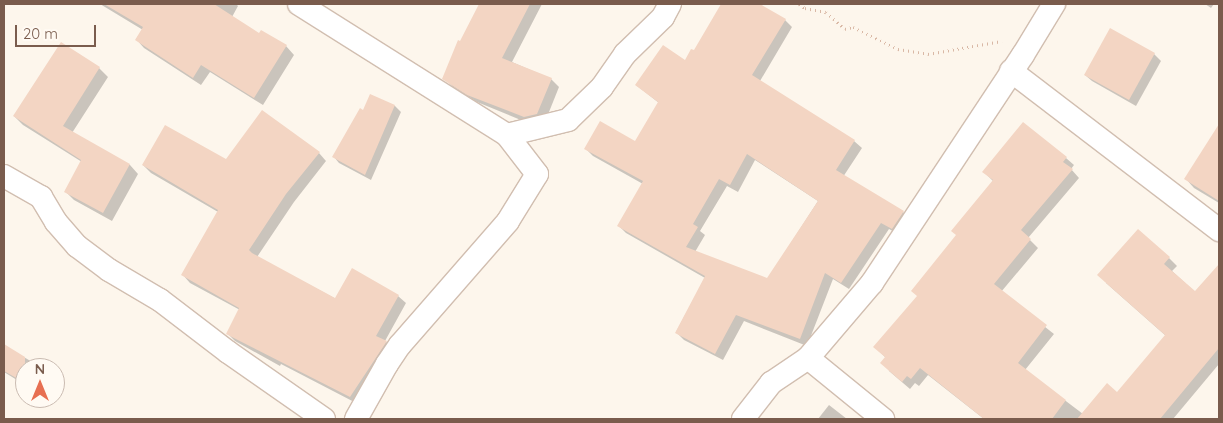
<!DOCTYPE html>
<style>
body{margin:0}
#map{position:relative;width:1223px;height:423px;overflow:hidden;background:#fdf6ec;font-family:Quicksand,sans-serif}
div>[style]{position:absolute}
.shadow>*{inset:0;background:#0003}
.building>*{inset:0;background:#f3d5c3}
.path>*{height:3px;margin-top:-1.5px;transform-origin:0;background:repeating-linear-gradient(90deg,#d9b8a5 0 1px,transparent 0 5px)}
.roads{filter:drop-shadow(1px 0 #d1beb0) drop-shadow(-1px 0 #d1beb0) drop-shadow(0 1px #d1beb0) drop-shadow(0 -1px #d1beb0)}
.street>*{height:22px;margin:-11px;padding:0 11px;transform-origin:11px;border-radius:11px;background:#fff}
span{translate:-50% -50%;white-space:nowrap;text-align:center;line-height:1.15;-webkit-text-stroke:4px #fffaf3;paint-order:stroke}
.frame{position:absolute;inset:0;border:5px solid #7a5c4d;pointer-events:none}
.north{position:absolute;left:15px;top:358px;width:50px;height:50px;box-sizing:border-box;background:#fffaf3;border:1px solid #cabbb1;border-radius:50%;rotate:0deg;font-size:14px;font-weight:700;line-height:20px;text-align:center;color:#7a5c4d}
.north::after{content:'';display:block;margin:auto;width:18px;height:22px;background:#e76f51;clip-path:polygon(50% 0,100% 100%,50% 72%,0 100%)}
.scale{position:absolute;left:15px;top:25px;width:81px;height:22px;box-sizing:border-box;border:2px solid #7a5c4d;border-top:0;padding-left:6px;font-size:15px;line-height:18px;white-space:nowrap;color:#7a5c4d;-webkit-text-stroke:4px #fffaf3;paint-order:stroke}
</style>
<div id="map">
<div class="shadow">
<div style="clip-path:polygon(100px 4px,236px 4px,238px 6px,232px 17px,260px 35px,286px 46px,294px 55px,263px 105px,210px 72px,201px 85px,144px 48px,136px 39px,143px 30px)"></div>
<div style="clip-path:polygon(480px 4px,542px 4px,512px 62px,551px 79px,559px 87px,545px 122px,533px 125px,477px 102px,452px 86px,444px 78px)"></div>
<div style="clip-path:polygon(evenodd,723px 4px,758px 4px,785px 20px,792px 27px,760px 81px,854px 141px,862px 148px,843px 177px,903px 212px,910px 219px,900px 235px,889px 229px,849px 289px,833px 279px,807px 346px,744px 321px,723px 360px,684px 340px,676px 332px,705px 278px,626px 233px,619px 226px,643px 184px,593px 156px,586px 149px,636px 142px,659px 103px,636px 85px,685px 62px,694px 52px,723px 4px,755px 160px,818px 201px,767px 280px,695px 252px,705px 235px,700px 231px,727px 186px,738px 192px,755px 160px)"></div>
<div style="clip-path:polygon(1205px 4px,1214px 4px,1211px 8px)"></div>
<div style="clip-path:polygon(61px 44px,99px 68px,108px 77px,72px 133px,130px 165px,138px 174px,112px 221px,74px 200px,65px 191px,82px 162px,23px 125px,14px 116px)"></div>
<div style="clip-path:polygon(1154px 54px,1161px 61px,1136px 106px,1092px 81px,1085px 75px)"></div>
<div style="clip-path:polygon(371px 96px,395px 106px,401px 112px,371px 180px,339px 163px,334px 157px,364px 112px)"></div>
<div style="clip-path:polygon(1211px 139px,1219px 145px,1219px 203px,1194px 188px,1186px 179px)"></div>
<div style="clip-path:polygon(319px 153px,326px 161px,294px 202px,257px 257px,336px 299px,398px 296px,406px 303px,385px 341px,394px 349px,358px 404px,281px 364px,280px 366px,235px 341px,227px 333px,240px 310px,190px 283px,183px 275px,218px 212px,151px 173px,143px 165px)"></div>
<div style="clip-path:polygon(1066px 158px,1074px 165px,1071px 169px,1079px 178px,1028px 238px,1038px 248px,1001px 292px,1054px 334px,1025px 370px,1083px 414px,1117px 394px,1166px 336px,1106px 283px,1169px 258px,1177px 266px,1172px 271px,1195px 292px,1211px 274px,1219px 281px,1219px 364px,1173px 419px,984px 419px,928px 375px,919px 386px,915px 383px,910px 389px,889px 371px,886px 358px,875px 347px,918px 296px,993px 181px,984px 172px)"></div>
<div style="clip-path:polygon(4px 345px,42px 368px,25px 368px,25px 385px,4px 372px)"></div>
<div style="clip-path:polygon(829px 405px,847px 419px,818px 419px)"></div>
</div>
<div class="building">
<div style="clip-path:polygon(104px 4px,214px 4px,259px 33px,261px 30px,287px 45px,254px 98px,201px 65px,193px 78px,135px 40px,143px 27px)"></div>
<div style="clip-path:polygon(479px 4px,530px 4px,502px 58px,552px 78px,537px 114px,524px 117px,467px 95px,442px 79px,458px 40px,460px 41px)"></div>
<div style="clip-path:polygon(evenodd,721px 4px,760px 4px,786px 19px,752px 75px,855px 140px,836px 170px,904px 211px,892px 229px,881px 223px,841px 283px,825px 273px,800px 339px,736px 315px,715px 354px,675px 333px,705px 276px,617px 226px,643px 181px,584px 149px,600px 121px,635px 141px,658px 102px,635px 85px,663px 45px,685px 60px,691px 49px,694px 50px,721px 4px,747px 154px,818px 201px,767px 278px,686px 247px,698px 227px,693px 224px,719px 179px,730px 185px,747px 154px)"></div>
<div style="clip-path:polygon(1110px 28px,1155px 53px,1129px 100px,1084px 75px)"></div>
<div style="clip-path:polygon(61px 42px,100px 67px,63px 126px,130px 164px,103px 213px,64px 192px,81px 160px,13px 116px)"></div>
<div style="clip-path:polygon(370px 94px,395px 105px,365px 175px,332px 157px,360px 108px,363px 110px)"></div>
<div style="clip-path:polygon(262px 110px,320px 152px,286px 194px,249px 250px,252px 253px,335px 298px,352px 268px,399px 295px,376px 336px,387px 341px,350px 397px,226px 334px,239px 308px,181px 275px,218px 210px,142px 165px,165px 125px,226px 159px)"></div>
<div style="clip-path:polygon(1023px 122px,1067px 157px,1063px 162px,1073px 169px,1021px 230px,1031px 239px,994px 284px,1047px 325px,1018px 363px,1066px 400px,1052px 419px,984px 419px,920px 368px,911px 379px,907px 376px,902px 382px,880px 363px,885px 357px,873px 347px,917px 296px,911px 291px,956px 235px,951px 231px,993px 180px,982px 172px)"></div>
<div style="clip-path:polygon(1219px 124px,1219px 201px,1184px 179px)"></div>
<div style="clip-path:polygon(1138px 229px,1170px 257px,1164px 264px,1195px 291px,1219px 264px,1219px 348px,1160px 419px,1077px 419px,1107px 383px,1117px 392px,1165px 335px,1097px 275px)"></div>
<div style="clip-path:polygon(4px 344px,25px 357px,25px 383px,4px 371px)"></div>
</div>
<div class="path">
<div style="left:799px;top:4px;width:7px;rotate:34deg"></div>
<div style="left:805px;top:8px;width:21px;rotate:11deg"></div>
<div style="left:826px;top:12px;width:25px;rotate:42deg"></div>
<div style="left:845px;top:29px;width:8px;rotate:-14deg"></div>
<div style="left:853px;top:27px;width:50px;rotate:26.1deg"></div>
<div style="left:898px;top:49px;width:30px;rotate:9deg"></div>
<div style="left:928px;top:54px;width:75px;rotate:-10deg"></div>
</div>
<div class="roads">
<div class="street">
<div style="left:299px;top:4px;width:246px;rotate:32.2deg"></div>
<div style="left:1011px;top:71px;width:262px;rotate:37.4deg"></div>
<div style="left:4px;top:176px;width:43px;rotate:29.6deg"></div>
<div style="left:41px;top:197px;width:29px;rotate:59deg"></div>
<div style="left:56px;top:222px;width:32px;rotate:49deg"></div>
<div style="left:77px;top:246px;width:40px;rotate:37deg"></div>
<div style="left:109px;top:270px;width:59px;rotate:30.5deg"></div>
<div style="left:160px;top:300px;width:86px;rotate:37.4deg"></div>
<div style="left:228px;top:352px;width:117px;rotate:34.9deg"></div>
<div style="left:808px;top:358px;width:97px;rotate:39.1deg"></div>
<div style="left:356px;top:419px;width:63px;rotate:-60.6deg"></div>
<div style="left:387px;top:364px;width:23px;rotate:-56deg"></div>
<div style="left:400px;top:345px;width:164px;rotate:-48.9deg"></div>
<div style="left:508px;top:221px;width:55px;rotate:-58.3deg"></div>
<div style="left:537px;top:174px;width:49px;rotate:-127.6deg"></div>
<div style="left:507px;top:135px;width:63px;rotate:-13.8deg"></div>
<div style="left:568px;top:120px;width:47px;rotate:-44.1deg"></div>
<div style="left:602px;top:87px;width:40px;rotate:-55.1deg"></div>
<div style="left:625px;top:54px;width:53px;rotate:-44.2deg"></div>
<div style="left:663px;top:17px;width:15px;rotate:-62deg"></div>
<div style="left:743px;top:419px;width:46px;rotate:-52.1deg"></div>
<div style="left:771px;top:383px;width:45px;rotate:-34deg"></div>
<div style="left:808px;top:358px;width:99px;rotate:-49.5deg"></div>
<div style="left:872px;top:283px;width:273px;rotate:-56.5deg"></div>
<div style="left:1023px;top:55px;width:60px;rotate:-58.7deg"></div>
</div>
</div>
<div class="frame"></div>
<div class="north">N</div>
<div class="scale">20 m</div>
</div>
